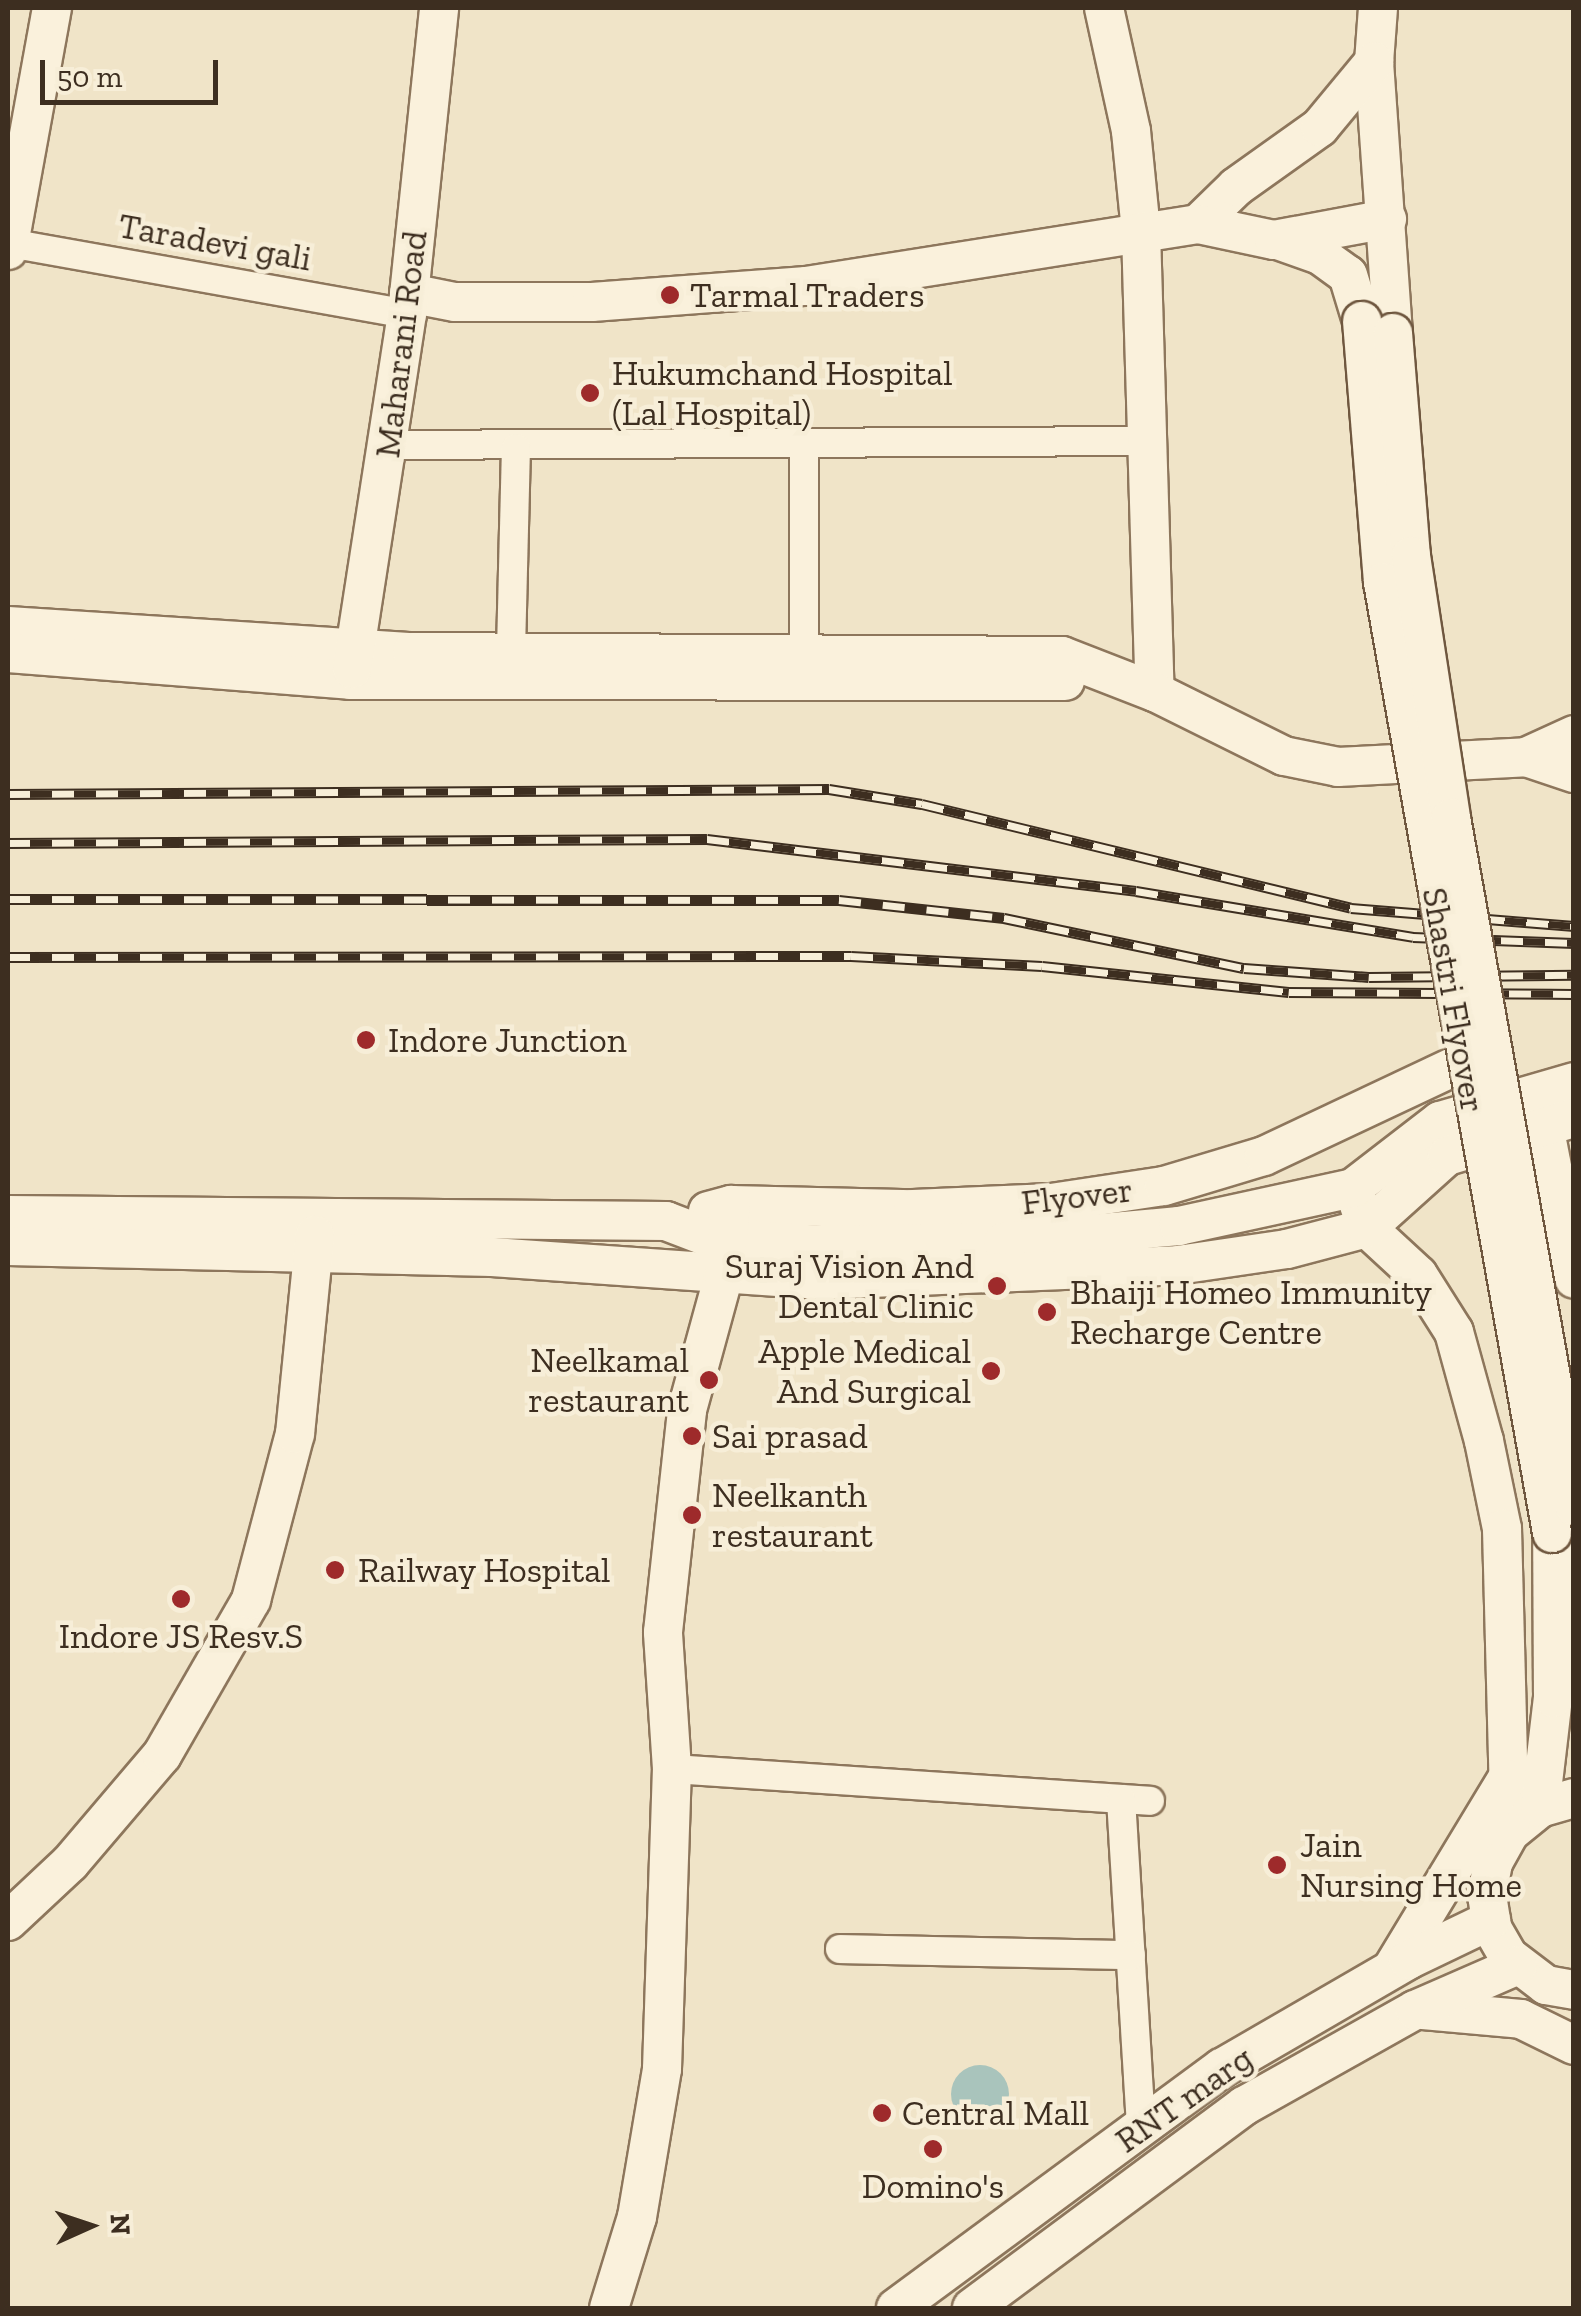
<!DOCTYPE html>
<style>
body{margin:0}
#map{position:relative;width:1581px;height:2316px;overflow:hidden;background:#f0e4c8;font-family:"Zilla Slab",serif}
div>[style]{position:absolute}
.water>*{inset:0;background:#a9c4bc}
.round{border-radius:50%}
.roads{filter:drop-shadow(2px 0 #8d765c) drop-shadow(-2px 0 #8d765c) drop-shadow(0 2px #8d765c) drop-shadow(0 -2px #8d765c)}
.street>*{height:28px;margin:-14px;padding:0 14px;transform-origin:14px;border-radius:14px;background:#faf1dc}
.secondary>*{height:38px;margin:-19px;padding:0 19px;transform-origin:19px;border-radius:19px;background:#faf1dc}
.rail>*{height:11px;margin-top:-5.5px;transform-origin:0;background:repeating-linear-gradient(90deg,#f7eed8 0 22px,#3d2e20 0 44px);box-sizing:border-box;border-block:2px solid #3d2e20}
.bridges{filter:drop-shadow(2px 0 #6f573f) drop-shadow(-2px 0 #6f573f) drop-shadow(0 2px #6f573f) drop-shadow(0 -2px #6f573f)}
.secondary-bridge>*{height:38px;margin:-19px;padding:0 19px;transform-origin:19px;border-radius:19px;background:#faf1dc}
.dots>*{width:28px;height:28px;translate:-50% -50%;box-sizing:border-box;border:5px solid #f7eed8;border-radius:50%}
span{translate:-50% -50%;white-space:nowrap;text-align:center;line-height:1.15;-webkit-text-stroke:9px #f7eed8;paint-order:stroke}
.street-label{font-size:35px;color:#3d2e20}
.poi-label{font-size:35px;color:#3d2e20}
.left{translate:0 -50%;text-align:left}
.right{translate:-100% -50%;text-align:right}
.frame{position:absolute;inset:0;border:10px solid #3d2e20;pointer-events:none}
.north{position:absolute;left:40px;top:2176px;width:100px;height:100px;-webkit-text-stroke:8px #f7eed8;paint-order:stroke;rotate:87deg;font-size:28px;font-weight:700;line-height:40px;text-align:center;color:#3d2e20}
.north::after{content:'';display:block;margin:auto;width:35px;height:45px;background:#3d2e20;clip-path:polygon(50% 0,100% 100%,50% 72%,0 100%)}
.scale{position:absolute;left:40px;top:60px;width:178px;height:45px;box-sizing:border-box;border:5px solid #3d2e20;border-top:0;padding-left:12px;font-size:30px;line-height:35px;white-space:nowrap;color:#3d2e20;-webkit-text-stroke:8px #f7eed8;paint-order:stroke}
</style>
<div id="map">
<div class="water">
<div class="round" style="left:951px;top:2065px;width:58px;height:58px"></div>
</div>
<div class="roads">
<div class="street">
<div style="left:9px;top:243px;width:404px;rotate:10.1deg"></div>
<div style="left:804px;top:443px;width:212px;rotate:90deg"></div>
<div style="left:389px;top:445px;width:756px;rotate:-0.3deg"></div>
<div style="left:511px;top:651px;width:203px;rotate:-88.6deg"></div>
<div style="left:672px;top:1769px;width:479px;rotate:3.8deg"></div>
<div style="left:1121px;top:1799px;width:329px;rotate:86.5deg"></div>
<div style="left:840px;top:1949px;width:291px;rotate:1.2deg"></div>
</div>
<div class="secondary">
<div style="left:1104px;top:8px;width:126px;rotate:77.6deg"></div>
<div style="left:1131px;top:131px;width:101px;rotate:84.3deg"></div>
<div style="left:1141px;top:232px;width:460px;rotate:88.3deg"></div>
<div style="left:1378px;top:8px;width:54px;rotate:94.2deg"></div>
<div style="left:1374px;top:62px;width:272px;rotate:86deg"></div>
<div style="left:1198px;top:224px;width:53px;rotate:-44.2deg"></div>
<div style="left:1236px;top:187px;width:103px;rotate:-35.5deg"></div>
<div style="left:1320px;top:127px;width:85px;rotate:-50.3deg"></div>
<div style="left:1278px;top:240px;width:45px;rotate:19.7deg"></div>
<div style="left:1320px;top:255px;width:34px;rotate:36deg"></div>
<div style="left:1348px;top:275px;width:48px;rotate:73.1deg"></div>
<div style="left:8px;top:250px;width:246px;rotate:-79.7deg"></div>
<div style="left:409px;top:293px;width:47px;rotate:11.1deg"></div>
<div style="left:455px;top:302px;width:137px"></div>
<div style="left:592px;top:302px;width:215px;rotate:-4.3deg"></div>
<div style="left:806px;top:286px;width:397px;rotate:-9deg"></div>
<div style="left:1198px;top:224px;width:78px;rotate:11.9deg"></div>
<div style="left:1274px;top:240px;width:115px;rotate:-10.5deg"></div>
<div style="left:8px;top:626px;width:405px;rotate:3.7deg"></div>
<div style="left:412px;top:652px;width:650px;rotate:0.35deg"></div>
<div style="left:1062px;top:656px;width:100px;rotate:21.2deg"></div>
<div style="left:1155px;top:692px;width:144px;rotate:26.4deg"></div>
<div style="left:1284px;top:756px;width:55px;rotate:11.5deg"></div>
<div style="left:1338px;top:767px;width:188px;rotate:-3deg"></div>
<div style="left:1526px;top:757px;width:53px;rotate:-24.6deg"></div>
<div style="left:8px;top:653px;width:343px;rotate:4.5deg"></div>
<div style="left:350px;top:680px;width:715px;rotate:0.08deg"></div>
<div style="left:352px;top:669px;width:359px;rotate:-81.2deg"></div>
<div style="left:407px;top:314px;width:308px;rotate:-84deg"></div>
<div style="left:1526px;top:757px;width:51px;rotate:18.4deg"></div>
<div style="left:1539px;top:1100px;width:182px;rotate:78.9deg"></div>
<div style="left:1359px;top:1205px;width:24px;rotate:71deg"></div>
<div style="left:1367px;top:1228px;width:69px;rotate:42.7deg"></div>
<div style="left:1418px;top:1275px;width:67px;rotate:57.7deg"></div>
<div style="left:1454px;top:1332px;width:113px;rotate:74.6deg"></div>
<div style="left:1484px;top:1441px;width:90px;rotate:78.4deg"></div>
<div style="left:1502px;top:1529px;width:303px;rotate:88.5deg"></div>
<div style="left:708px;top:1211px;width:24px;rotate:-15deg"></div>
<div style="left:731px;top:1205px;width:182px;rotate:1.3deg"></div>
<div style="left:913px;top:1209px;width:138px;rotate:-2.5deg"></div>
<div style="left:1051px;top:1203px;width:114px;rotate:-8.6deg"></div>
<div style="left:1164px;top:1186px;width:104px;rotate:-16.7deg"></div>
<div style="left:1264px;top:1156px;width:221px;rotate:-25.2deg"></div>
<div style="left:8px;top:1215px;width:658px;rotate:0.52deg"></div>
<div style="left:666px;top:1221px;width:42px;rotate:21deg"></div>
<div style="left:705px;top:1236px;width:114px;rotate:4.5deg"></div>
<div style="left:819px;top:1245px;width:184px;rotate:-0.9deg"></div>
<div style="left:1003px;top:1242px;width:177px;rotate:-5.2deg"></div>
<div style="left:1179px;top:1226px;width:178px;rotate:-12.3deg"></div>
<div style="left:1353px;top:1188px;width:110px;rotate:-37.6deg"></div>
<div style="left:1440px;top:1121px;width:140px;rotate:-16.2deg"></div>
<div style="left:8px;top:1246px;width:484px;rotate:1.3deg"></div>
<div style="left:492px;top:1257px;width:333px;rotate:4deg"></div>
<div style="left:824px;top:1280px;width:354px;rotate:-2.4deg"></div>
<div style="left:1178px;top:1265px;width:110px;rotate:-8.4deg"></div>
<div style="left:1287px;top:1249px;width:83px;rotate:-14.7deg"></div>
<div style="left:1367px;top:1228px;width:108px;rotate:-42deg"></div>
<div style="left:1447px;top:1156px;width:133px;rotate:-16.7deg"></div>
<div style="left:1574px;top:1798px;width:35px;rotate:164deg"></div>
<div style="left:1540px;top:1808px;width:38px;rotate:141deg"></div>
<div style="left:1510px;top:1832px;width:35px;rotate:119deg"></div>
<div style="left:1493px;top:1863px;width:33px;rotate:101deg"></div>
<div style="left:1487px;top:1895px;width:33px;rotate:81deg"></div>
<div style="left:1492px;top:1928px;width:32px;rotate:60deg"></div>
<div style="left:1508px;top:1956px;width:48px;rotate:37.3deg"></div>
<div style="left:1546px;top:1985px;width:28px;rotate:10deg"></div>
<div style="left:1540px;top:1808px;width:111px;rotate:-83.3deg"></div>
<div style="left:1553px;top:1698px;width:165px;rotate:-90.3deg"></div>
<div style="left:8px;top:1921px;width:85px;rotate:-43.1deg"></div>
<div style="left:70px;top:1863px;width:142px;rotate:-49.6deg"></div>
<div style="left:162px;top:1755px;width:179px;rotate:-60.1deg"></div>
<div style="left:251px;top:1600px;width:172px;rotate:-75.2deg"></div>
<div style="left:295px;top:1434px;width:200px;rotate:-84.3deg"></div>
<div style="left:1393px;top:1967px;width:220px;rotate:-58.8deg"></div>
<div style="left:1423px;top:2010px;width:98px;rotate:5.2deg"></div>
<div style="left:1521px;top:2019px;width:59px;rotate:26.1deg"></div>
<div style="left:609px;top:2308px;width:95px;rotate:-72.9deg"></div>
<div style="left:637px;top:2217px;width:150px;rotate:-80.4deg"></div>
<div style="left:662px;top:2069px;width:300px;rotate:-88.1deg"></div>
<div style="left:672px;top:1769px;width:137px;rotate:-93.8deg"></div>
<div style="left:663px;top:1632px;width:223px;rotate:-83.8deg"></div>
<div style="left:687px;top:1410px;width:140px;rotate:-74.7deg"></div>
<div style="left:724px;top:1275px;width:70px;rotate:-84.3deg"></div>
<div style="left:896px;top:2308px;width:405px;rotate:-36.4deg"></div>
<div style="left:1222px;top:2068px;width:215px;rotate:-30.1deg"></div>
<div style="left:1408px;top:1960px;width:92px;rotate:-25.7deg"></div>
<div style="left:972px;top:2308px;width:339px;rotate:-36.6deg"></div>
<div style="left:1244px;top:2106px;width:196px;rotate:-29.3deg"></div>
<div style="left:1415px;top:2010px;width:112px;rotate:-23.6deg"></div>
</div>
</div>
<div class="rail">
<div style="left:8px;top:794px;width:821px;rotate:-0.35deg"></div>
<div style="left:829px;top:789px;width:94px;rotate:9.2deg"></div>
<div style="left:922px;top:804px;width:441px;rotate:13.6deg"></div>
<div style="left:1351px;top:908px;width:224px;rotate:4.6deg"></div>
<div style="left:8px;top:843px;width:699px;rotate:-0.33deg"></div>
<div style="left:707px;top:839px;width:432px;rotate:6.9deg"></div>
<div style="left:1136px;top:891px;width:281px;rotate:9.4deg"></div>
<div style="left:1413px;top:937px;width:161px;rotate:2.1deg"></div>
<div style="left:8px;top:899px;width:831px;rotate:0.07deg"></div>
<div style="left:839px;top:900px;width:166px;rotate:6.2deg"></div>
<div style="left:1004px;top:918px;width:245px;rotate:11.8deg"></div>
<div style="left:1244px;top:968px;width:125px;rotate:4.1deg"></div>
<div style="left:1369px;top:977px;width:205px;rotate:-0.6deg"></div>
<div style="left:8px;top:957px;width:843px;rotate:-0.07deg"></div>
<div style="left:851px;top:956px;width:191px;rotate:3deg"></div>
<div style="left:1042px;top:966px;width:248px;rotate:6deg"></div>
<div style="left:1289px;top:992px;width:285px;rotate:0.4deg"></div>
</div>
<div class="bridges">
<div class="secondary-bridge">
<div style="left:1362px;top:321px;width:262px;rotate:85.4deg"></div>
<div style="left:1383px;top:582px;width:966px;rotate:79.92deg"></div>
<div style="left:1393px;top:333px;width:224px;rotate:85.4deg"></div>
<div style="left:1411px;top:556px;width:265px;rotate:81.3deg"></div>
<div style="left:1451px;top:818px;width:699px;rotate:79.86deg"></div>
</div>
</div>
<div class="dots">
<div style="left:670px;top:295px;background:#9e2a2b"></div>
<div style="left:590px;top:393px;background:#9e2a2b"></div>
<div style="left:366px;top:1040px;background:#9e2a2b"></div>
<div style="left:997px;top:1286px;background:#9e2a2b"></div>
<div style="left:1047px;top:1312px;background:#9e2a2b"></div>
<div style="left:991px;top:1371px;background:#9e2a2b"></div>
<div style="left:709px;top:1380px;background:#9e2a2b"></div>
<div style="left:692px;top:1436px;background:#9e2a2b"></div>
<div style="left:692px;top:1515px;background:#9e2a2b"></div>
<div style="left:335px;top:1570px;background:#9e2a2b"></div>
<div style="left:181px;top:1599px;background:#9e2a2b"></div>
<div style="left:1277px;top:1865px;background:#9e2a2b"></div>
<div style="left:882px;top:2113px;background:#9e2a2b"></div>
<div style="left:933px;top:2149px;background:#9e2a2b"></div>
</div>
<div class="street-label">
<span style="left:215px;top:242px;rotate:10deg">Taradevi gali</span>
<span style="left:401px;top:344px;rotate:-83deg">Maharani Road</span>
<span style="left:1454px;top:1000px;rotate:80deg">Shastri Flyover</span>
<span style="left:1077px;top:1196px;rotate:-7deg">Flyover</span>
<span style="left:1184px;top:2099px;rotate:-35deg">RNT marg</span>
</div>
<div class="poi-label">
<span class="left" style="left:690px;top:295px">Tarmal Traders</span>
<span class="left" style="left:612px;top:393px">Hukumchand Hospital<br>(Lal Hospital)</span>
<span class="left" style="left:388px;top:1040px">Indore Junction</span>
<span class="right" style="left:974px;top:1286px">Suraj Vision And<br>Dental Clinic</span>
<span class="left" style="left:1070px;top:1312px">Bhaiji Homeo Immunity<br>Recharge Centre</span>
<span class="right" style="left:971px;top:1371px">Apple Medical<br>And Surgical</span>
<span class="right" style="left:689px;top:1380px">Neelkamal<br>restaurant</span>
<span class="left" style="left:712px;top:1436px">Sai prasad</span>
<span class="left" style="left:712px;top:1515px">Neelkanth<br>restaurant</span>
<span class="left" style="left:358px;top:1570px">Railway Hospital</span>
<span style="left:181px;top:1636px">Indore JS Resv.S</span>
<span class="left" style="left:1300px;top:1865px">Jain<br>Nursing Home</span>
<span class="left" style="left:902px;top:2113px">Central Mall</span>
<span style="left:933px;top:2186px">Domino's</span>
</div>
<div class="frame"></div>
<div class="north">N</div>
<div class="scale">50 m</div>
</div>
